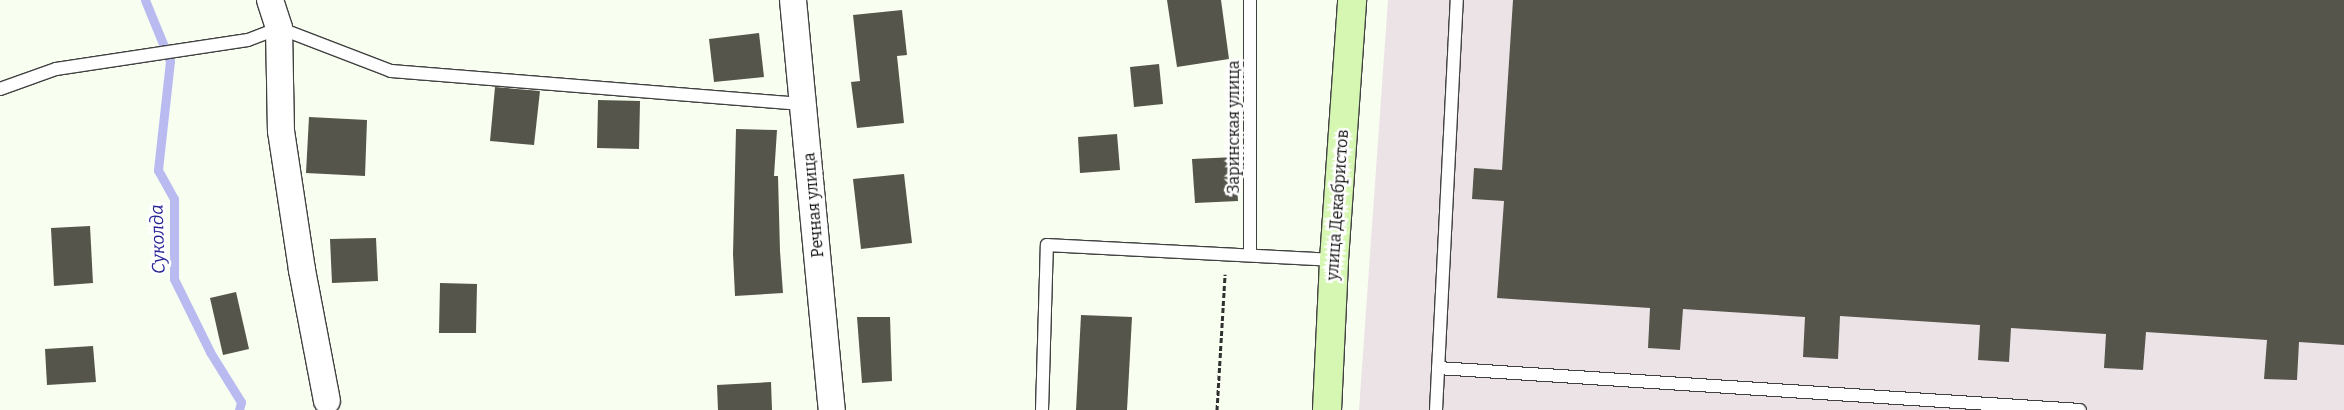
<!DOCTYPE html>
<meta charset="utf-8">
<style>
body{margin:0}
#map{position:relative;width:2344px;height:410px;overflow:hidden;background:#f8fef0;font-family:Bitter,serif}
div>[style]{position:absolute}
.industrial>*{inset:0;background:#ece3e7}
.stream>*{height:9px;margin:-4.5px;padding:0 4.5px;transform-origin:4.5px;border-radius:4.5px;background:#b9bbf0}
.building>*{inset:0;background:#55554b}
.path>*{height:3px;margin-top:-1.5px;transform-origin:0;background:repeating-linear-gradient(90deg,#303030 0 5px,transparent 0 7.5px)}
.roads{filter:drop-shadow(1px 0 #414141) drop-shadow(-1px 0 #414141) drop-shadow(0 1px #414141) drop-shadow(0 -1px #414141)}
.lane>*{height:12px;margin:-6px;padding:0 6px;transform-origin:6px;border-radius:6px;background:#fff}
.street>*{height:26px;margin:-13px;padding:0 13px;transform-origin:13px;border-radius:13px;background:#fff}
.secondary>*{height:28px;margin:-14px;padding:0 14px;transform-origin:14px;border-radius:14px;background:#d6f7b2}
span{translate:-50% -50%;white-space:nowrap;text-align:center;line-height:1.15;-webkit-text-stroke:5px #fff;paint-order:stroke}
.street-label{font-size:16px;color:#0e0e0e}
.water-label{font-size:18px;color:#262394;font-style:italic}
</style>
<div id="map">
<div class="industrial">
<div style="clip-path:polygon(1388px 0,2344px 0,2344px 410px,1359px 410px)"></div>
</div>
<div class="stream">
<div style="left:145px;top:0;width:66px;rotate:67.7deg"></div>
<div style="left:170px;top:61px;width:110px;rotate:96.3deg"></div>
<div style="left:158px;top:170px;width:33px;rotate:61deg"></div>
<div style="left:174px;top:199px;width:80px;rotate:90deg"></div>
<div style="left:174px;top:279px;width:81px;rotate:63.7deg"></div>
<div style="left:210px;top:352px;width:59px;rotate:58.2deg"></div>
<div style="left:241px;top:402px;width:8px;rotate:104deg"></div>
</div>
<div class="building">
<div style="clip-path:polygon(1167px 0,1221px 0,1229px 59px,1177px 67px)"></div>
<div style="clip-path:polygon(1513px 0,2344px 0,2344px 345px,2299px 342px,2297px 380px,2264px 379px,2267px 340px,2146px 332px,2143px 370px,2104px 368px,2106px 334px,2011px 328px,2009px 362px,1978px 360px,1980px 325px,1840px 316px,1838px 359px,1803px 357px,1805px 317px,1683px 309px,1680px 350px,1648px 348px,1650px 308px,1497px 298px,1504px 201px,1472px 199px,1474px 168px,1502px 170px)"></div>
<div style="clip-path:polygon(902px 10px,907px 55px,897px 56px,904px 123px,857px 128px,851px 82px,860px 81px,853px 15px)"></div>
<div style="clip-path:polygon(759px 33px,764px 77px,714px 82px,709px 39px)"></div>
<div style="clip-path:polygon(1159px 64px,1163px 104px,1134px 107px,1130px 67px)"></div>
<div style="clip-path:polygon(495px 87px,540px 91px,534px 145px,490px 141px)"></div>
<div style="clip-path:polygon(598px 100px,640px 101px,639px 149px,597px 148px)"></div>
<div style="clip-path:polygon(309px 117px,367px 120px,365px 176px,306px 173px)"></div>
<div style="clip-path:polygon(736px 129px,777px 130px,774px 176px,778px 176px,780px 251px,783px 293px,735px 296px,733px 254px)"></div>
<div style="clip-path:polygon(1117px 134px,1120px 170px,1080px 173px,1078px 137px)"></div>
<div style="clip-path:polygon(1235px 157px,1238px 201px,1195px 203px,1192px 159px)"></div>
<div style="clip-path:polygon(904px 174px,912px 243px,861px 249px,853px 179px)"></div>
<div style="clip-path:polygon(90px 226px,93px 283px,54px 286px,51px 228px)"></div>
<div style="clip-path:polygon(376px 238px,378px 281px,332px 283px,330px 239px)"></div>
<div style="clip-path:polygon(440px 283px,477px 284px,476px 333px,439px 333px)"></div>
<div style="clip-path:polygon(236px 292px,249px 349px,223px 355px,210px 298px)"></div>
<div style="clip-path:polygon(1081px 315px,1132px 317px,1127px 410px,1076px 410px)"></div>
<div style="clip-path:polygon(857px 317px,890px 317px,892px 381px,862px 383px)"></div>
<div style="clip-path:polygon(93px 346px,96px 382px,47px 385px,45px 349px)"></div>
<div style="clip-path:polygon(771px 382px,772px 410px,718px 410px,717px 385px)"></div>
</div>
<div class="path">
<div style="left:1217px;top:410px;width:136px;rotate:-86.6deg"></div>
</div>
<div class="roads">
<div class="lane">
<div style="left:1250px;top:0;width:255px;rotate:90deg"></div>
<div style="left:0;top:89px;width:59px;rotate:-19.7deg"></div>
<div style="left:56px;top:69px;width:194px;rotate:-8.6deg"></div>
<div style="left:248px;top:40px;width:33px;rotate:-21deg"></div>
<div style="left:279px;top:28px;width:120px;rotate:21deg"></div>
<div style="left:391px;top:71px;width:415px;rotate:4.6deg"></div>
<div style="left:1438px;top:368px;width:643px;rotate:3.74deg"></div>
<div style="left:1042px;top:410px;width:165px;rotate:-88.3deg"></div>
<div style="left:1047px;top:245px;width:287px;rotate:3deg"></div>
<div style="left:1436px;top:410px;width:411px;rotate:-87.1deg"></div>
</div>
<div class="street">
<div style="left:270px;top:0;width:29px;rotate:72deg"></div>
<div style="left:279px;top:28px;width:103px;rotate:88.9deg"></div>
<div style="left:281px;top:131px;width:141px;rotate:81.4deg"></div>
<div style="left:302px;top:270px;width:133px;rotate:79.2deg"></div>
<div style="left:793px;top:0;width:412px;rotate:84.6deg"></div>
</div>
<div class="secondary">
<div style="left:1327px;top:410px;width:150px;rotate:-87.3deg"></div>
<div style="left:1334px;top:260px;width:261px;rotate:-86deg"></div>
</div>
</div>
<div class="street-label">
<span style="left:1234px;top:127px;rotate:-90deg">Заринская улица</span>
<span style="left:814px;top:205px;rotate:-95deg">Речная улица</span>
<span style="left:1338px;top:205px;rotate:-86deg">улица Декабристов</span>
</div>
<div class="water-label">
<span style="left:158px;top:239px;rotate:-92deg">Суколда</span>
</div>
</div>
